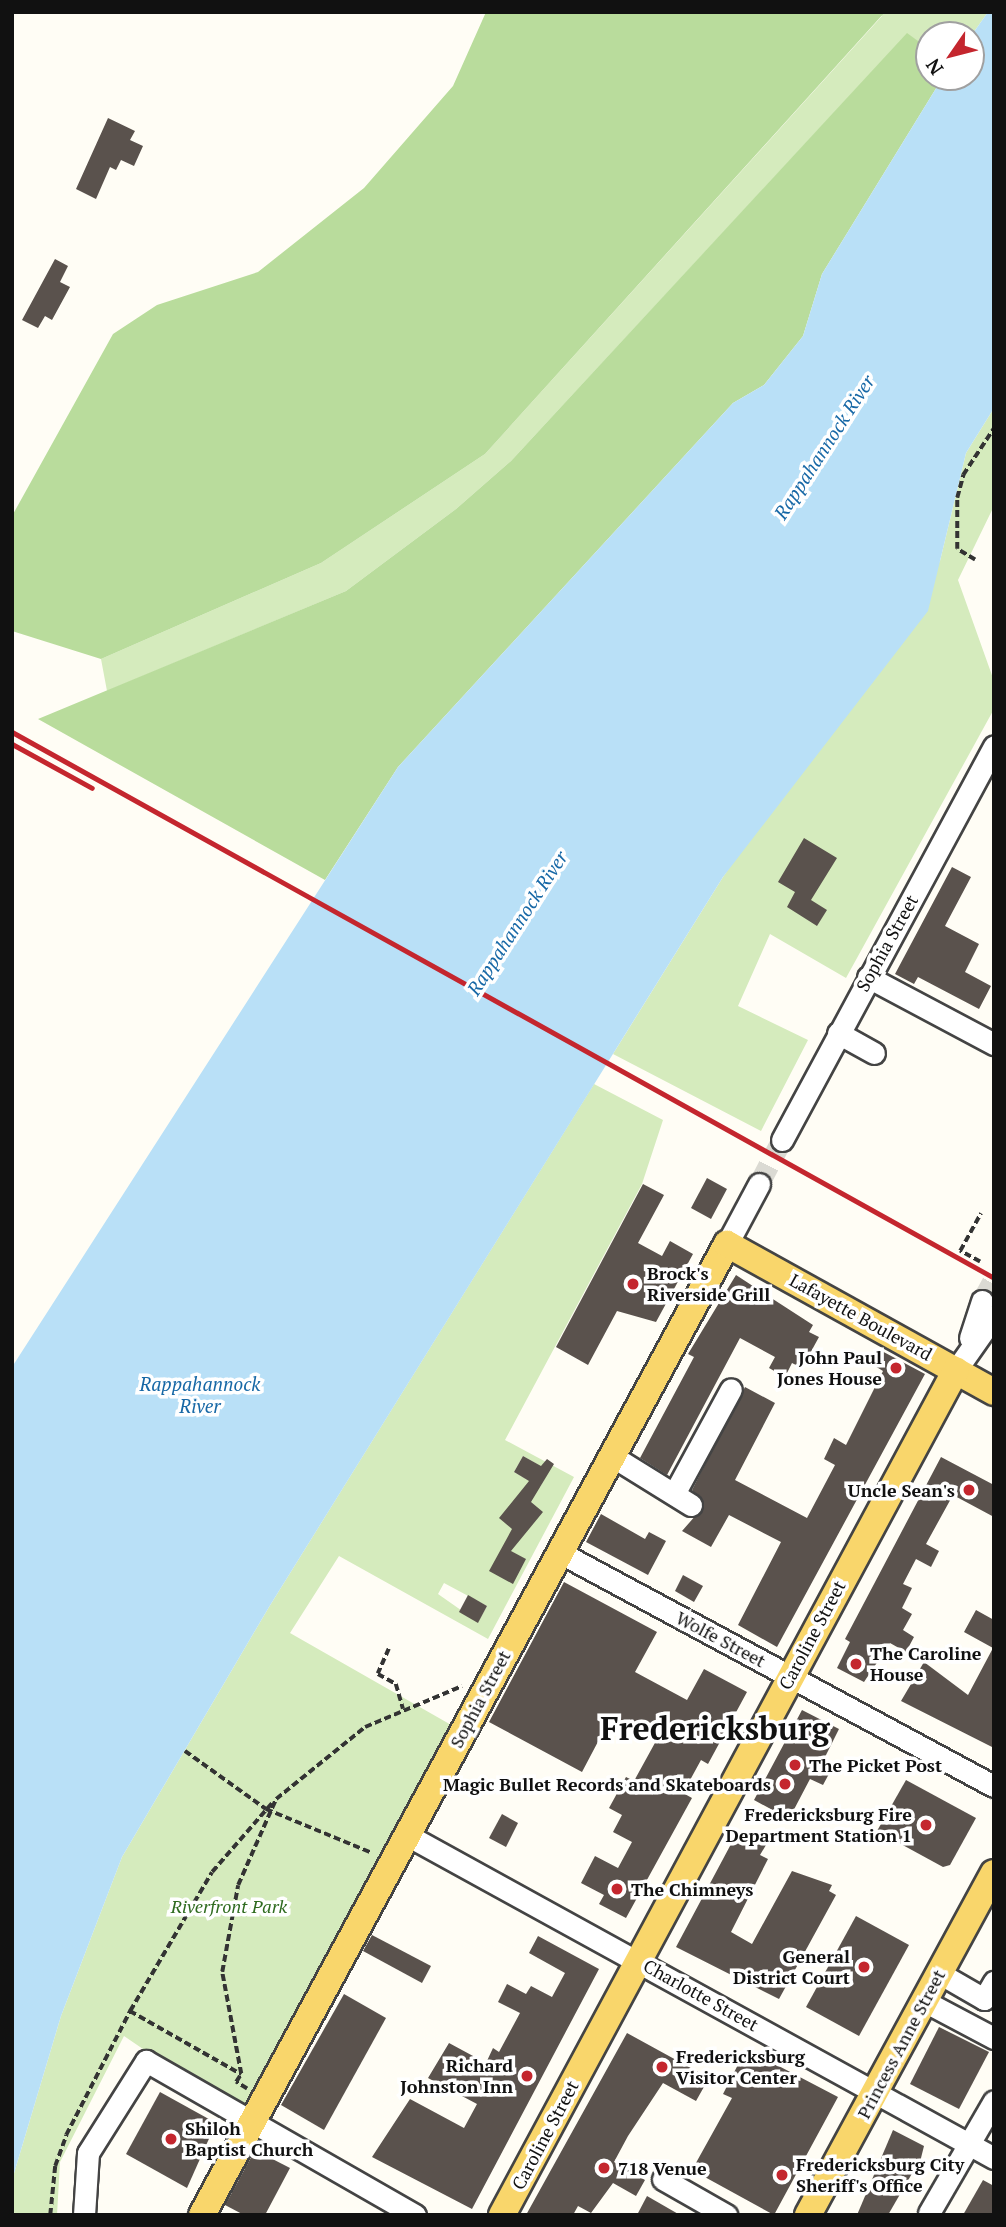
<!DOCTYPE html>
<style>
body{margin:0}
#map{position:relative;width:1006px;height:2227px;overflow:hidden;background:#fffdf5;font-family:"PT Serif",serif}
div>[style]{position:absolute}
.green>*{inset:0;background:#d5ebbd}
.forest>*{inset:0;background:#b9dc9c}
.water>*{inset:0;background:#b9e0f7}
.building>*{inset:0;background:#5a524d}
.minor-tunnel>*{height:21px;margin-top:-10.5px;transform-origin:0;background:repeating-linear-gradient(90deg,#dbdad3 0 21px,transparent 0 31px)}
.path>*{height:3.5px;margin-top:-1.75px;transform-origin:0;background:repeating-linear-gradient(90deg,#333 0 7px,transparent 0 10.5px)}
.roads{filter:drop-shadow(2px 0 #444) drop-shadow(-2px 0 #444) drop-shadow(0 2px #444) drop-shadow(0 -2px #444)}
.minor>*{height:21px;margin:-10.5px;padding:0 10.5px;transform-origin:10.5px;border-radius:10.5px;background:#fff}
.major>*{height:26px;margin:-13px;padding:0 13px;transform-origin:13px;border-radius:13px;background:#f9d66b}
.rail>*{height:5px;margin:-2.5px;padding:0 2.5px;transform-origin:2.5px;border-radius:2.5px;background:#c4262e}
.dots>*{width:19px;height:19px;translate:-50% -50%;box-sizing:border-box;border:4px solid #fff;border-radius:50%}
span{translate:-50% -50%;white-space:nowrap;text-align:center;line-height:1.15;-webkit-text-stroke:7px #fff;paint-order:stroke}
.street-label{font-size:18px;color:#111}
.poi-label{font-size:18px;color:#111;font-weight:700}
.left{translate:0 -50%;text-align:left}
.right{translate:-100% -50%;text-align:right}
.park-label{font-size:18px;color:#2f6b1f;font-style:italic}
.water-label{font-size:19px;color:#1768a6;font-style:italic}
.town-label{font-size:32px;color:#111;font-weight:700}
.frame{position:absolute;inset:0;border:14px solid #111;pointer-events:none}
.north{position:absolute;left:915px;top:21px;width:70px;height:70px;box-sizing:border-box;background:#fff;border:2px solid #a0a0a0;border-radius:50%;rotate:235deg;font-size:19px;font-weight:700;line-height:28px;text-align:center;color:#111}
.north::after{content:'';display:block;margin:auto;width:24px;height:32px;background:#c4262e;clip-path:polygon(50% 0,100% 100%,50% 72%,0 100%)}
</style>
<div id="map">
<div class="green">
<div style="clip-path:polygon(878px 12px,988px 12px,971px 36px,929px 35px,929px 49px,907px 34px,511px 461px,456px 509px,346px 591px,107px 691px,101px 659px,321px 563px,485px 454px,882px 16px)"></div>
<div style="clip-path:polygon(994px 408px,994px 506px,958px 580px,994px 681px,994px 709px,846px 978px,770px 934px,738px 1006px,808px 1040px,761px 1131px,613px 1054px,723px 877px,940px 561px,966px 453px)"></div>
<div style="clip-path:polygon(evenodd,594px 1084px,663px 1120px,642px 1184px,505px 1440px,574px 1477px,488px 1639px,339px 1556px,290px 1633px,453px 1726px,251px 2123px,124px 2036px,60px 2162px,57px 2215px,12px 2215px,12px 2180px,61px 2016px,122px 1857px,269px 1607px,594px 1084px,523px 1456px,549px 1471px,540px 1487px,514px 1472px,523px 1456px,594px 1084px,444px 1583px,487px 1606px,478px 1622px,438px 1594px,444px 1583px)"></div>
</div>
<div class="forest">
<div style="clip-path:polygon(486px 12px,885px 12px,485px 454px,321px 563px,101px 659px,12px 631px,12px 516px,113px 334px,157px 305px,258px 272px,364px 188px,453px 86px)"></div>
<div style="clip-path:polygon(907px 33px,929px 49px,929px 77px,943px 77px,822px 274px,803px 336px,764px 385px,733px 403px,398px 767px,325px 880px,38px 719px,346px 591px,456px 509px,511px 461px)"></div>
</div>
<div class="water">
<div style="clip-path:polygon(988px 12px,994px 12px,994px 408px,966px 453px,928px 611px,723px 877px,269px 1607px,122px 1857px,61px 2016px,12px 2180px,12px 1367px,398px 767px,733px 403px,764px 385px,803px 336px,822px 274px,943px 77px,971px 77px,971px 36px)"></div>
</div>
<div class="building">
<div style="clip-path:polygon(108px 118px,135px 131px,130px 140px,143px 146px,134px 166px,121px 160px,116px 170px,110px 167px,96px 199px,76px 189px)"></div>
<div style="clip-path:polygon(55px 259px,68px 266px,60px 282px,70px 287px,52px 320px,45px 316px,38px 328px,22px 320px)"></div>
<div style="clip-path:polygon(804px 838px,837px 858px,811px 900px,827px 910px,817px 926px,787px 907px,795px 892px,778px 882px)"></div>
<div style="clip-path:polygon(952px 867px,971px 877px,945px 926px,979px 944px,965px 972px,991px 986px,979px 1009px,918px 977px,914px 984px,895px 974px)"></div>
<div style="clip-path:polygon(707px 1178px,727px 1189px,711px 1219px,691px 1208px)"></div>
<div style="clip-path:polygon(643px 1184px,664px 1195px,638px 1243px,662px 1256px,670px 1241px,693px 1254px,656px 1322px,617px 1311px,588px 1365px,556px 1347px)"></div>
<div style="clip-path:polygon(736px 1275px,813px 1325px,809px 1332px,819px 1337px,802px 1368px,792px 1363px,785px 1377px,769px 1368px,775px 1357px,740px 1338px,667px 1475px,640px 1458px,694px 1357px,688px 1354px)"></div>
<div style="clip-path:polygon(878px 1349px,925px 1374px,777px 1647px,738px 1625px,781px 1542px,729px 1515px,711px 1547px,682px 1531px,704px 1506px,692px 1490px,745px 1387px,775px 1403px,735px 1480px,807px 1518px,835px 1465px,824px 1459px,834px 1438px,846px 1445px,883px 1371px,870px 1363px)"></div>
<div style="clip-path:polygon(523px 1456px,541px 1466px,547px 1459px,554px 1464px,531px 1502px,543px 1512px,511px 1551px,526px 1559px,513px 1584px,489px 1571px,512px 1529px,499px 1518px,529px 1481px,514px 1472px)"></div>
<div style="clip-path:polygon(941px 1457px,994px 1485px,994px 1517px,953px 1495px,926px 1544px,939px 1551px,931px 1567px,916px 1559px,903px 1584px,912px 1588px,902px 1608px,912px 1614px,903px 1630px,914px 1637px,906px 1652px,890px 1643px,864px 1682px,837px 1668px,850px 1642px,845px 1639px)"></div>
<div style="clip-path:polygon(601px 1514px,645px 1539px,649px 1532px,666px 1541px,648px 1575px,586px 1542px)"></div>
<div style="clip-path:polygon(683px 1575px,703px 1586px,694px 1602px,675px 1591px)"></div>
<div style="clip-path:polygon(564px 1582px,657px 1632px,635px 1672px,687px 1700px,704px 1669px,747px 1692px,708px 1764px,701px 1760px,683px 1793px,692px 1798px,626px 1918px,599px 1904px,604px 1895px,581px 1883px,595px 1856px,618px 1868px,632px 1842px,613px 1832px,622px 1815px,609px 1808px,626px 1777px,634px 1781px,656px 1741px,611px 1717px,582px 1772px,489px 1722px)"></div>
<div style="clip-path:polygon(468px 1595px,487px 1606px,478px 1623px,459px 1612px)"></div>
<div style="clip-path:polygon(976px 1610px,994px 1620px,994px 1748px,901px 1701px,924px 1662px,968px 1695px,993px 1648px,964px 1632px)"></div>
<div style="clip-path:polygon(802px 1710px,839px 1729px,820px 1767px,830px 1772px,823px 1785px,810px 1779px,789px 1819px,754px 1800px)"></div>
<div style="clip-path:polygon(906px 1780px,976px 1818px,950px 1865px,943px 1867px,877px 1831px)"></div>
<div style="clip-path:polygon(502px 1814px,518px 1823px,506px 1847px,489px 1838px)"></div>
<div style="clip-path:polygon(738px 1831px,766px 1845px,760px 1855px,768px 1859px,731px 1932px,752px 1944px,792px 1871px,832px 1885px,829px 1891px,836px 1895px,779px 1999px,676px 1947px)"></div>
<div style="clip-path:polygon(856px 1916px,909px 1945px,859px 2036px,806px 2007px)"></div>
<div style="clip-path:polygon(372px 1935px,431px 1966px,422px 1983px,363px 1951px)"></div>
<div style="clip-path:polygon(538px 1936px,599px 1969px,472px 2209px,372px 2157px,410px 2099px,464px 2128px,477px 2104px,428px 2078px,449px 2043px,486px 2063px,493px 2048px,499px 2052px,520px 2013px,498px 2002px,507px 1984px,526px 1994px,531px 1986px,552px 1997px,565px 1973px,529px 1953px)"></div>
<div style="clip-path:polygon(344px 1994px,386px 2018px,324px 2130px,281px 2105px)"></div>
<div style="clip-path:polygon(939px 2027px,989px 2052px,959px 2109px,910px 2084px)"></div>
<div style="clip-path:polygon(627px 2033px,709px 2078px,696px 2101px,663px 2083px,628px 2136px,614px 2162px,645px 2180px,636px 2196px,613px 2183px,591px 2213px,578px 2206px,573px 2215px,526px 2215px)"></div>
<div style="clip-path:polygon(746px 2049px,838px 2097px,774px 2215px,692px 2170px,732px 2098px,723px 2094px)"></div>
<div style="clip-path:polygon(160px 2092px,216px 2123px,187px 2188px,126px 2154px)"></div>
<div style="clip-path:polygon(893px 2130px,924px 2146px,921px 2158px,888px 2215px,857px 2215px)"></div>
<div style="clip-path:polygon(255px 2150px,290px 2168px,265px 2215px,244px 2215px,225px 2205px)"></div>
<div style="clip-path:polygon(983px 2180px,994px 2186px,994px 2215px,963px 2215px)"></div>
<div style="clip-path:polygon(647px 2196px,680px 2215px,637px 2215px)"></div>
</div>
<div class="minor-tunnel">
<div style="left:759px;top:1184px;width:50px;rotate:-62.4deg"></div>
<div style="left:982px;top:1301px;width:25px;rotate:-61deg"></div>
</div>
<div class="path">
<div style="left:975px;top:560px;width:21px;rotate:-149deg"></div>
<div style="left:957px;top:549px;width:51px;rotate:-90deg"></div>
<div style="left:957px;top:498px;width:24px;rotate:-75deg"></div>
<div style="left:963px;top:475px;width:56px;rotate:-56.6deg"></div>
<div style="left:980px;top:1262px;width:23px;rotate:-151deg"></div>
<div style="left:960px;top:1251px;width:43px;rotate:-61.1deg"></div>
<div style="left:389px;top:1649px;width:27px;rotate:114deg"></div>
<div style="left:378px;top:1674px;width:21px;rotate:29deg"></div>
<div style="left:396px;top:1684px;width:26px;rotate:74deg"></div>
<div style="left:185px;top:1751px;width:100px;rotate:35.6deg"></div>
<div style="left:266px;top:1809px;width:115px;rotate:22.5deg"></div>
<div style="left:130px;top:2011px;width:161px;rotate:-59.5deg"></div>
<div style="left:212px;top:1872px;width:91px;rotate:-49deg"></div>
<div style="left:247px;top:2089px;width:13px;rotate:-148deg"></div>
<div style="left:236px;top:2082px;width:9px;rotate:-58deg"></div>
<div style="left:241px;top:2074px;width:104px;rotate:-100.6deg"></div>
<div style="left:222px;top:1972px;width:88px;rotate:-79.6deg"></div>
<div style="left:238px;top:1885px;width:94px;rotate:-66.2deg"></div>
<div style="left:276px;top:1799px;width:114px;rotate:-39deg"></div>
<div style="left:365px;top:1727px;width:105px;rotate:-22.9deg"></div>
<div style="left:50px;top:2215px;width:49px;rotate:-84.2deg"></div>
<div style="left:55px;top:2166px;width:33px;rotate:-70deg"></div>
<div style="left:66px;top:2135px;width:140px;rotate:-62.7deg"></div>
<div style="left:130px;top:2011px;width:128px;rotate:29.6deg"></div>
</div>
<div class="roads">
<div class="minor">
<div style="left:868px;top:977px;width:143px;rotate:28deg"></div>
<div style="left:838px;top:1033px;width:41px;rotate:29.1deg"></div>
<div style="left:782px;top:1140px;width:447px;rotate:-61.7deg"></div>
<div style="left:727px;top:1244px;width:68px;rotate:-61.9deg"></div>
<div style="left:970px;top:1338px;width:39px;rotate:-72deg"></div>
<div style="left:956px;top:1370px;width:66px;rotate:-54.9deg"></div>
<div style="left:612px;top:1456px;width:93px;rotate:31.8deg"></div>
<div style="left:674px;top:1494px;width:119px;rotate:-61.5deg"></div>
<div style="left:559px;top:1552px;width:494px;rotate:28.3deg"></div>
<div style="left:407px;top:1835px;width:670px;rotate:28.82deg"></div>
<div style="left:939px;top:1973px;width:52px;rotate:30deg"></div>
<div style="left:984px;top:1999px;width:20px;rotate:-60deg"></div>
<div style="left:924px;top:2001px;width:79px;rotate:27.9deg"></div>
<div style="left:663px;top:2179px;width:73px;rotate:29.7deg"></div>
<div style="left:929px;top:2213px;width:129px;rotate:-59.9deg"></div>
<div style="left:84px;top:2215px;width:62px;rotate:-86.3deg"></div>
<div style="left:88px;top:2153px;width:109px;rotate:-57.8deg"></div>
<div style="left:146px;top:2061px;width:310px;rotate:29.8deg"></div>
</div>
<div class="major">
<div style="left:202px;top:2215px;width:1104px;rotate:-61.6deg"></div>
<div style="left:727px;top:1244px;width:305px;rotate:29deg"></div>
<div style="left:502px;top:2215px;width:959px;rotate:-61.75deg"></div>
<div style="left:808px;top:2215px;width:389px;rotate:-61.5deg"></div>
</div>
</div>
<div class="rail">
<div style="left:12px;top:732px;width:1124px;rotate:29.07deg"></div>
<div style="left:12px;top:744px;width:91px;rotate:28.8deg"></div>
</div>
<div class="dots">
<div style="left:633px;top:1284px;background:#c4262e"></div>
<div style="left:896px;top:1368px;background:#c4262e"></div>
<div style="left:969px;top:1490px;background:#c4262e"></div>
<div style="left:856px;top:1664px;background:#c4262e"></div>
<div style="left:795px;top:1765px;background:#c4262e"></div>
<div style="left:785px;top:1784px;background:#c4262e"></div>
<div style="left:926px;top:1825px;background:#c4262e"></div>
<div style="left:617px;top:1889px;background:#c4262e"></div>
<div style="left:864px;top:1967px;background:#c4262e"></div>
<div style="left:662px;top:2067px;background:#c4262e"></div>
<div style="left:527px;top:2076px;background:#c4262e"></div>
<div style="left:171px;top:2139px;background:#c4262e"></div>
<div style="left:604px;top:2168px;background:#c4262e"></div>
<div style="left:782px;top:2175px;background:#c4262e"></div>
</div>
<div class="street-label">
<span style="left:887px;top:943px;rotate:-61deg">Sophia Street</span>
<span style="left:861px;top:1317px;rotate:29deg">Lafayette Boulevard</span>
<span style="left:812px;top:1635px;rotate:-62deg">Caroline Street</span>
<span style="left:721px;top:1639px;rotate:28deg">Wolfe Street</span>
<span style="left:480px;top:1699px;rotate:-62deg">Sophia Street</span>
<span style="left:701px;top:1995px;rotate:29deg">Charlotte Street</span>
<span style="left:901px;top:2044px;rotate:-62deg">Princess Anne Street</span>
<span style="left:545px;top:2135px;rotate:-62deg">Caroline Street</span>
</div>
<div class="poi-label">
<span class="left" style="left:647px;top:1284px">Brock's<br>Riverside Grill</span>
<span class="right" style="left:882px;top:1368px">John Paul<br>Jones House</span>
<span class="right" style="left:955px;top:1490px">Uncle Sean's</span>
<span class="left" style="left:870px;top:1664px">The Caroline<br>House</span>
<span class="left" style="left:809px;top:1765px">The Picket Post</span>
<span class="right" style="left:771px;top:1784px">Magic Bullet Records and Skateboards</span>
<span class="right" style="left:912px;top:1825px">Fredericksburg Fire<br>Department Station 1</span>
<span class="left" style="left:631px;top:1889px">The Chimneys</span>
<span class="right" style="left:850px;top:1967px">General<br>District Court</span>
<span class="left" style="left:676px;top:2067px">Fredericksburg<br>Visitor Center</span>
<span class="right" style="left:513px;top:2076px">Richard<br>Johnston Inn</span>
<span class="left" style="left:185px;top:2139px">Shiloh<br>Baptist Church</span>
<span class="left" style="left:796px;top:2175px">Fredericksburg City<br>Sheriff's Office</span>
<span class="left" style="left:618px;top:2168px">718 Venue</span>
</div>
<div class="park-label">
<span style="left:229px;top:1906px">Riverfront Park</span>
</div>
<div class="water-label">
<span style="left:824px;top:447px;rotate:-57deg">Rappahannock River</span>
<span style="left:517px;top:923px;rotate:-57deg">Rappahannock River</span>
<span style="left:200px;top:1395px">Rappahannock<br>River</span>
</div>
<div class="town-label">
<span style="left:715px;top:1728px">Fredericksburg</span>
</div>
<div class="frame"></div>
<div class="north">N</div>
</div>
